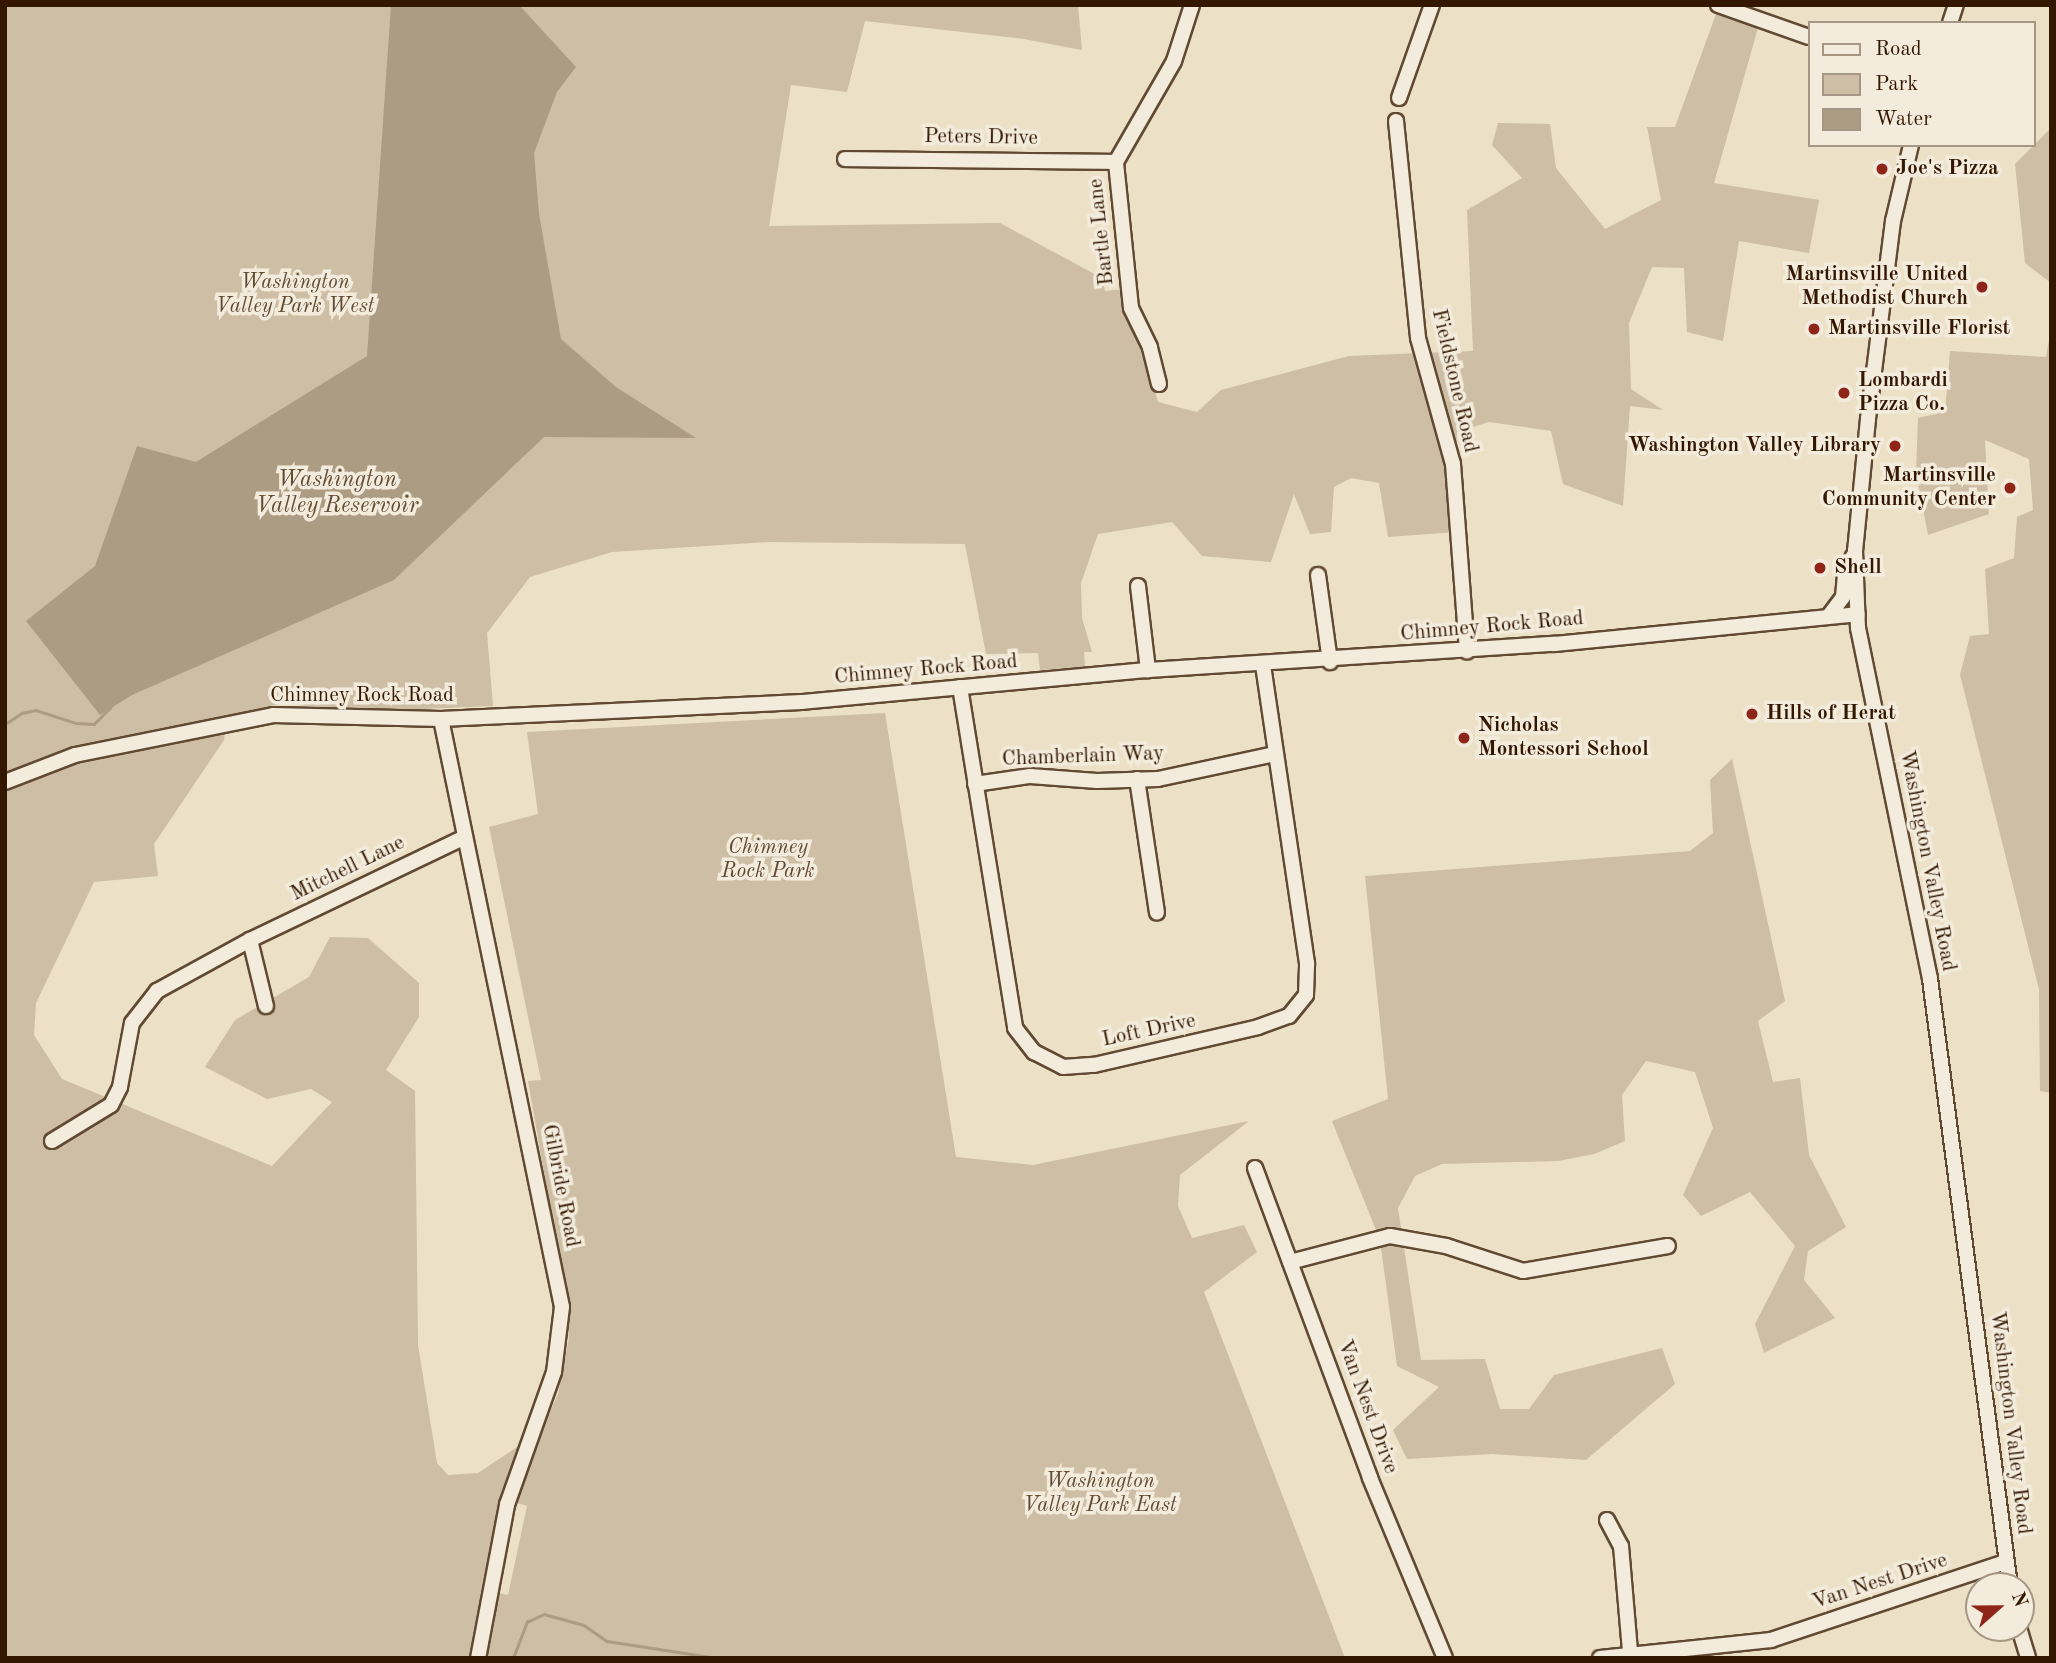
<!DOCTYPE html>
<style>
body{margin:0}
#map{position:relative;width:2056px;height:1663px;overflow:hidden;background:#ece0c7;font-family:"Old Standard TT",serif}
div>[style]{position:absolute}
.green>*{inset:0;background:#cdbea5}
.water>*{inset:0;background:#ad9c84}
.stream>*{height:2.5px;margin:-1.25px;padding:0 1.25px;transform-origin:1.25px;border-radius:1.25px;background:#ad9c84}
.roads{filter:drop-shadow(2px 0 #614932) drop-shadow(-2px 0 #614932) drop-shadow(0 2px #614932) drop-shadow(0 -2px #614932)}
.minor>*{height:14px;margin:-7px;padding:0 7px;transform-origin:7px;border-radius:7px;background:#f3ebdb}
.dots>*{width:19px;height:19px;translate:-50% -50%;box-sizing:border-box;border:4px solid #f3ebdb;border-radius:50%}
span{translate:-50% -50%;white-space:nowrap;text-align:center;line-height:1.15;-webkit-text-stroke:7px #f3ebdb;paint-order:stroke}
.street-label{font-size:21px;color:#331701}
.poi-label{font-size:21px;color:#331701;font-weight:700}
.left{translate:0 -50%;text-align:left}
.right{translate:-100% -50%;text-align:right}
.park-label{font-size:21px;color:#614932;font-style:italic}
.water-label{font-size:23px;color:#644c35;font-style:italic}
.frame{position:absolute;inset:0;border:7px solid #331701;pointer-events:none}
.legend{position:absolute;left:1808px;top:21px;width:228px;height:126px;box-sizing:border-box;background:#f3ebdb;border:2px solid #a69684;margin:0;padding:9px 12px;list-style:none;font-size:21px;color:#331701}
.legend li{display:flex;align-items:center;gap:14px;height:35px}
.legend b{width:35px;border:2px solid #a69684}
.north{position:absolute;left:1965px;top:1572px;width:70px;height:70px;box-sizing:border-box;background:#f3ebdb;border:2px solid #a69684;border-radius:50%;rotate:69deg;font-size:19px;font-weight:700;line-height:28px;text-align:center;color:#331701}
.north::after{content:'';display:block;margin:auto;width:24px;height:32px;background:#8f2418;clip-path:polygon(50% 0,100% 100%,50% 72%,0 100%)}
</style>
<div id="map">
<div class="green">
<div style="clip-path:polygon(evenodd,5px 5px,1078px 5px,1082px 50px,1024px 39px,865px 21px,847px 92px,791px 85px,769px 226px,1000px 223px,1102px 278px,1105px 291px,1125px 289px,1158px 402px,1197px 412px,1221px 390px,1349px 356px,1473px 351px,1467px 210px,1522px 178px,1492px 145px,1498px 123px,1550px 124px,1556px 168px,1605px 229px,1661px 200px,1647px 127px,1675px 127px,1716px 14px,1758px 28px,1714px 183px,1819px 200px,1809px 253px,1739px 241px,1723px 341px,1687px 332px,1684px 268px,1652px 267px,1629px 323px,1631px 389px,1663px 410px,1630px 406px,1623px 506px,1563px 484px,1551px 431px,1489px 422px,1457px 432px,1456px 532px,1388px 537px,1379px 483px,1351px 478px,1334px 487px,1331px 532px,1310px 534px,1294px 494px,1271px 562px,1202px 556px,1172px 522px,1098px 534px,1081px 583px,1082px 618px,1092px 652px,1084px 652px,1085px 667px,1040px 670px,1038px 653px,986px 654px,965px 544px,769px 542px,612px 552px,530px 577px,487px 633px,493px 706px,354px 712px,283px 703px,227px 716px,224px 740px,154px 844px,158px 876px,94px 882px,36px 1003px,34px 1035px,62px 1079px,272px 1166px,332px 1102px,311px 1089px,267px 1099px,205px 1067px,235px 1020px,309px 977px,330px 937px,368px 938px,419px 983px,419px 1017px,386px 1070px,415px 1091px,418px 1345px,437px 1463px,448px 1475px,478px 1473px,520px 1445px,533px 1451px,558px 1394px,569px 1338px,564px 1285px,528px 1081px,541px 1080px,489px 827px,538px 814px,527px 732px,885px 713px,956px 1157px,1033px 1165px,1249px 1121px,1180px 1175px,1178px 1206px,1192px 1238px,1244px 1225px,1257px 1252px,1204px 1292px,1345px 1658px,5px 1658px,5px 5px,514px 1502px,527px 1506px,508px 1595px,493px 1592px,514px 1502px)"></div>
<div style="clip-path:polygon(2051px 128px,2051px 283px,2025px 263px,2015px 164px)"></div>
<div style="clip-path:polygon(2051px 328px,2051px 1093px,2040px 1091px,2039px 989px,1960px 675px,1970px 636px,1989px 634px,1985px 569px,2014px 558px,2017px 517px,2033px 510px,2029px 459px,1985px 440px,1989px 514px,1928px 535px,1916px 472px,1918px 418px,1945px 412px,1950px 351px,2046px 357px)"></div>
<div style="clip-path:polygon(1732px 759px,1785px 1001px,1758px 1021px,1773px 1082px,1800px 1078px,1809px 1155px,1846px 1227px,1808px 1251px,1804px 1280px,1835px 1318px,1764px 1353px,1755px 1324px,1795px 1246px,1750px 1192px,1701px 1216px,1683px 1195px,1713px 1128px,1695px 1072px,1646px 1061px,1622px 1095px,1625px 1141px,1594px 1154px,1558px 1161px,1442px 1164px,1415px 1176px,1398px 1208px,1421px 1360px,1485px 1359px,1500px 1409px,1529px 1409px,1554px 1375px,1662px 1348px,1675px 1384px,1586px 1460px,1492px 1454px,1407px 1459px,1393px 1430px,1439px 1387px,1397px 1366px,1380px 1240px,1332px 1121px,1388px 1099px,1365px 876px,1690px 851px,1713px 833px,1710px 780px)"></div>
</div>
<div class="water">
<div style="clip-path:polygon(391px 5px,519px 5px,576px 67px,557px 92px,534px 153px,539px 214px,561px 339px,616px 387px,696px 438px,544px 437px,394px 580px,132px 695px,100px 715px,26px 621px,95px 566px,137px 446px,196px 462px,367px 356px)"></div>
</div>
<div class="stream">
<div style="left:5px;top:724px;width:20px;rotate:-33deg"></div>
<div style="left:22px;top:713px;width:14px;rotate:-12deg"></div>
<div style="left:36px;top:710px;width:42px;rotate:18deg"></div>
<div style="left:76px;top:723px;width:18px;rotate:3deg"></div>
<div style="left:94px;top:724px;width:23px;rotate:-45deg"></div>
<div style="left:513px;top:1658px;width:39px;rotate:-69deg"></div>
<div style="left:527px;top:1622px;width:19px;rotate:-25deg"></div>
<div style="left:544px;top:1614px;width:41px;rotate:15.4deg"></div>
<div style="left:584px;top:1625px;width:28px;rotate:35deg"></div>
<div style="left:607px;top:1641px;width:111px;rotate:8.8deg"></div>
</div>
<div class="roads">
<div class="minor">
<div style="left:1718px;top:5px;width:96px;rotate:19.4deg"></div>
<div style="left:1950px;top:23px;width:19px;rotate:-72deg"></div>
<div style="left:1399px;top:98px;width:99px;rotate:-70.5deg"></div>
<div style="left:1396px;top:121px;width:218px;rotate:84.2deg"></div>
<div style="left:1418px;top:338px;width:131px;rotate:74.5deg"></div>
<div style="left:1453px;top:464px;width:188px;rotate:85.7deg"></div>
<div style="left:1911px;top:145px;width:78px;rotate:103.3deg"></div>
<div style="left:1893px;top:221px;width:200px;rotate:97.2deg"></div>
<div style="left:1868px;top:419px;width:133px;rotate:95.6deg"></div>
<div style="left:1855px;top:551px;width:77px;rotate:87.8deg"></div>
<div style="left:1858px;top:628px;width:358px;rotate:78.4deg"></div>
<div style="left:1930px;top:979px;width:612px;rotate:82.49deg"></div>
<div style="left:845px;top:159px;width:271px;rotate:0.6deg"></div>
<div style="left:1159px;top:384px;width:38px;rotate:-104deg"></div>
<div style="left:1150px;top:347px;width:43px;rotate:-116deg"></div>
<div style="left:1131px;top:308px;width:147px;rotate:-95.9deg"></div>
<div style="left:1116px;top:162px;width:116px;rotate:-60.1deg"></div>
<div style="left:1174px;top:61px;width:59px;rotate:-72.2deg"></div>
<div style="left:1318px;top:575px;width:88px;rotate:82.1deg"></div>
<div style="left:1138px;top:586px;width:85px;rotate:83.2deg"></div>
<div style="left:1828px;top:617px;width:25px;rotate:-53deg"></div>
<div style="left:1843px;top:597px;width:23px;rotate:-85deg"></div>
<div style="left:1845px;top:574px;width:20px;rotate:-66deg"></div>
<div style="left:960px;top:687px;width:345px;rotate:80.8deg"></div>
<div style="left:1015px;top:1028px;width:31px;rotate:52deg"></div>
<div style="left:1034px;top:1052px;width:33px;rotate:27deg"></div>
<div style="left:1063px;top:1067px;width:31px;rotate:-4deg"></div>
<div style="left:1094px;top:1065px;width:168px;rotate:-13deg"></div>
<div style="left:1258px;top:1027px;width:33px;rotate:-20deg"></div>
<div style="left:1289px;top:1016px;width:27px;rotate:-51deg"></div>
<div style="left:1306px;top:995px;width:32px;rotate:-88deg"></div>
<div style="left:1307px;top:963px;width:302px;rotate:-98.4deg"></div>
<div style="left:441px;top:719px;width:600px;rotate:78.37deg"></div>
<div style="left:562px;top:1307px;width:65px;rotate:97deg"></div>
<div style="left:554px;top:1372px;width:141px;rotate:109.5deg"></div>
<div style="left:507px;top:1505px;width:156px;rotate:100.7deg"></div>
<div style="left:1137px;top:779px;width:135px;rotate:81.5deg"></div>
<div style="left:5px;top:782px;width:75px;rotate:-21.1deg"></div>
<div style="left:75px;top:755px;width:202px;rotate:-11.4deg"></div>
<div style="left:273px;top:715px;width:168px;rotate:1.4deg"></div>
<div style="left:441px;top:719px;width:361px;rotate:-2.7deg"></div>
<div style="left:802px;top:702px;width:347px;rotate:-5.3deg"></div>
<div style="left:1148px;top:670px;width:407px;rotate:-3.7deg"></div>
<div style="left:1554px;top:644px;width:305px;rotate:-5.6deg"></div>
<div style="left:975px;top:784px;width:56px;rotate:-8.3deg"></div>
<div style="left:1030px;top:776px;width:67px;rotate:4.3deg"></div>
<div style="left:1097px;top:781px;width:61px;rotate:-1.9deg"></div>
<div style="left:1158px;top:779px;width:120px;rotate:-12.1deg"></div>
<div style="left:250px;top:940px;width:68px;rotate:76.4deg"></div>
<div style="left:52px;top:1141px;width:69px;rotate:-31.4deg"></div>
<div style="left:111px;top:1105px;width:20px;rotate:-63deg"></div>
<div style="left:120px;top:1087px;width:65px;rotate:-79.4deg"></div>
<div style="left:132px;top:1023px;width:41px;rotate:-52deg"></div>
<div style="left:157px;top:991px;width:106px;rotate:-28.7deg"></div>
<div style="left:250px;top:940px;width:238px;rotate:-25.6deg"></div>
<div style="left:1255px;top:1168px;width:331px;rotate:69.6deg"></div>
<div style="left:1370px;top:1478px;width:195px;rotate:67.4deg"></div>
<div style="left:1290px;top:1262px;width:103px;rotate:-14.6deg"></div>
<div style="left:1390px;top:1236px;width:57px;rotate:10.1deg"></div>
<div style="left:1446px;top:1246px;width:81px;rotate:18deg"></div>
<div style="left:1523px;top:1271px;width:147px;rotate:-9.8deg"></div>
<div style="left:1607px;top:1520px;width:30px;rotate:62deg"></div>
<div style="left:1621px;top:1546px;width:106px;rotate:85.1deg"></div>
<div style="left:2019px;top:1628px;width:31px;rotate:73deg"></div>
<div style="left:1600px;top:1658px;width:172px;rotate:-6deg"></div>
<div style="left:1771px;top:1640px;width:248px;rotate:-18.4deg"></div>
</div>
</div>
<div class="dots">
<div style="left:1882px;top:169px;background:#8f2418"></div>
<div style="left:1982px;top:287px;background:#8f2418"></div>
<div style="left:1814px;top:329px;background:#8f2418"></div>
<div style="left:1844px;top:393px;background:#8f2418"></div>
<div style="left:1895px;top:446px;background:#8f2418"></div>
<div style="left:2010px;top:488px;background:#8f2418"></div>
<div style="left:1820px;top:568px;background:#8f2418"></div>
<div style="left:1752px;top:714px;background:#8f2418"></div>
<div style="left:1464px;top:738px;background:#8f2418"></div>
</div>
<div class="street-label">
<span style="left:981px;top:138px;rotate:1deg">Peters Drive</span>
<span style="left:1102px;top:232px;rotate:-96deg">Bartle Lane</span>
<span style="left:1454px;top:381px;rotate:77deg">Fieldstone Road</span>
<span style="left:1492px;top:627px;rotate:-5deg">Chimney Rock Road</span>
<span style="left:926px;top:670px;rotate:-5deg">Chimney Rock Road</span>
<span style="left:362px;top:696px">Chimney Rock Road</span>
<span style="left:1083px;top:757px;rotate:-2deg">Chamberlain Way</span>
<span style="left:1927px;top:861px;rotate:79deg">Washington Valley Road</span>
<span style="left:348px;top:869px;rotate:-26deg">Mitchell Lane</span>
<span style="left:1149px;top:1031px;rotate:-12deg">Loft Drive</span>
<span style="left:560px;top:1186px;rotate:79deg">Gilbride Road</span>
<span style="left:1367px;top:1407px;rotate:70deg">Van Nest Drive</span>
<span style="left:2010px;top:1423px;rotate:83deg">Washington Valley Road</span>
<span style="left:1880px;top:1582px;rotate:-18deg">Van Nest Drive</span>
</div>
<div class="poi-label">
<span class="left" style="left:1896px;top:169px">Joe's Pizza</span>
<span class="right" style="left:1968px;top:287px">Martinsville United<br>Methodist Church</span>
<span class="left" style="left:1828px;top:329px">Martinsville Florist</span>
<span class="left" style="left:1858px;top:393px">Lombardi<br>Pizza Co.</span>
<span class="right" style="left:1881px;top:446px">Washington Valley Library</span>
<span class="right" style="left:1996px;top:488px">Martinsville<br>Community Center</span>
<span class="left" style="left:1834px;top:568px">Shell</span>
<span class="left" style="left:1766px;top:714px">Hills of Herat</span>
<span class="left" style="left:1478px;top:738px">Nicholas<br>Montessori School</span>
</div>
<div class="park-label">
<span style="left:295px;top:295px">Washington<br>Valley Park West</span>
<span style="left:768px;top:860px">Chimney<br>Rock Park</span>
<span style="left:1100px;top:1494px">Washington<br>Valley Park East</span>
</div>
<div class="water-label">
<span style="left:337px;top:493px">Washington<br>Valley Reservoir</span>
</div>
<div class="frame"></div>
<ul class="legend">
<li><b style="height:9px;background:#f3ebdb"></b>Road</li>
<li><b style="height:19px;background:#cdbea5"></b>Park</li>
<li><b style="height:19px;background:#ad9c84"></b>Water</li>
</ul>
<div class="north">N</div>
</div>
